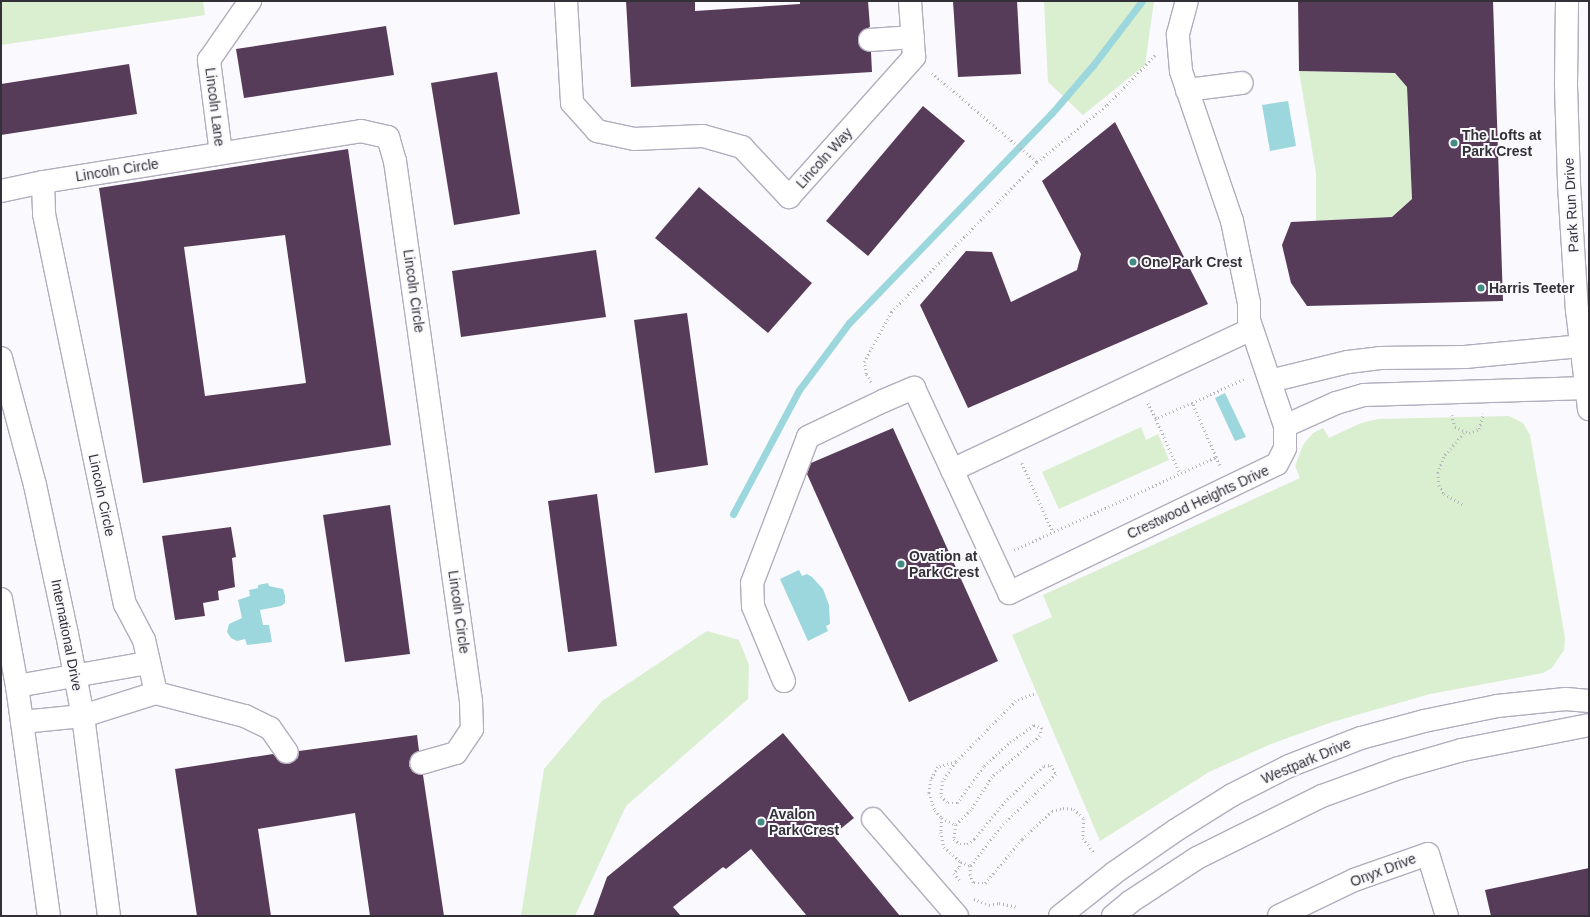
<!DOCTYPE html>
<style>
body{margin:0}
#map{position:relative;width:1590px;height:917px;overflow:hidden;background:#faf9fd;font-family:Helvetica,sans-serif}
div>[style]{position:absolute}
.green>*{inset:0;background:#daeed0}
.water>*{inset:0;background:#9bd7dc}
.stream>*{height:7px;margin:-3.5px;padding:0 3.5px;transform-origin:3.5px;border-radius:3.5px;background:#9bd7dc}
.building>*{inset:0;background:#573c5a}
.path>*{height:2.5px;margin-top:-1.25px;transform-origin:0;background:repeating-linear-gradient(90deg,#b6b5b9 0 1px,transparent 0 4px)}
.roads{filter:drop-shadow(1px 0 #b2adbd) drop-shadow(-1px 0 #b2adbd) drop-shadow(0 1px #b2adbd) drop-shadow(0 -1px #b2adbd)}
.minor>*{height:22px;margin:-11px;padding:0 11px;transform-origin:11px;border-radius:11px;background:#fff}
.major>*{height:22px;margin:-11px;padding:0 11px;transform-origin:11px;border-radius:11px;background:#fff}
.dots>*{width:11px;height:11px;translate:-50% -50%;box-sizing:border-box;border:2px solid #faf9fd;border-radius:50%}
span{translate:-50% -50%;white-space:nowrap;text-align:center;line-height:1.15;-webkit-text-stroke:4px #faf9fd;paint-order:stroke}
.street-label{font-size:14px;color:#333137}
.poi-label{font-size:14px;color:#333137;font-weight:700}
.left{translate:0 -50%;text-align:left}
.frame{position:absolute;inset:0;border:2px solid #333137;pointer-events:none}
</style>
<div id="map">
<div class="green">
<div style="clip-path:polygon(1px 1px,203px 1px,205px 15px,1px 45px)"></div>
<div style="clip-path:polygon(1044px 1px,1154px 1px,1145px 65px,1083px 115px,1048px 82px)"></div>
<div style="clip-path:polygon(1299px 71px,1395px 73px,1407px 87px,1412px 199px,1392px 217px,1316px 221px,1316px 173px)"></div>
<div style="clip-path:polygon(1509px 416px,1523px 423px,1530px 435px,1565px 638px,1564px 650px,1552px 668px,1543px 673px,1430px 694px,1332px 722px,1271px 744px,1209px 772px,1100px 841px,1012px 635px,1052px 617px,1043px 595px,1300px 478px,1295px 466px,1303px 445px,1313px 433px,1323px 428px,1329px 438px,1361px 423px,1378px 419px)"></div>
<div style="clip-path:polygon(1141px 427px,1146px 440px,1158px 434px,1169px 460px,1059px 509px,1042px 472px)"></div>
<div style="clip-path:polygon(707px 631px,739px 640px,749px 665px,748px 699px,626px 806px,575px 916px,521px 916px,544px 769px,602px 701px)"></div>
</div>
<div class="water">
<div style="clip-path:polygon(1288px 101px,1296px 146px,1270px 151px,1262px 105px)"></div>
<div style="clip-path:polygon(1225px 393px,1246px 437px,1235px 441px,1215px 398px)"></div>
<div style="clip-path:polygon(799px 570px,802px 576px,807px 574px,812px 577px,823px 589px,829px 605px,830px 624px,826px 626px,828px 631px,808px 641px,780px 579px)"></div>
<div style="clip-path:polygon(268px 583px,269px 586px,283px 589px,285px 596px,285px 603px,281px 606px,260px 610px,263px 625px,269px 625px,272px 642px,247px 645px,245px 639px,237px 641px,231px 638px,227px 632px,229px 624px,242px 618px,238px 600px,250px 596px,249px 590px,258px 588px,258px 585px)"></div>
</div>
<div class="stream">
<div style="left:733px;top:514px;width:140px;rotate:-62deg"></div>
<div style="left:799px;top:390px;width:84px;rotate:-53.3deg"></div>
<div style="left:849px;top:323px;width:291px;rotate:-46deg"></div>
<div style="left:1051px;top:114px;width:66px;rotate:-49.3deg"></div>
<div style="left:1094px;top:64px;width:79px;rotate:-52.7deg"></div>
</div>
<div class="building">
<div style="clip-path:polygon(626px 1px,695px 1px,695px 11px,800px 4px,800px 1px,868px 1px,870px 27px,863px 30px,858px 40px,860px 47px,871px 52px,872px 72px,631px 87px)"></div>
<div style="clip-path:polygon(953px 1px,1017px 1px,1021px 74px,958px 77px)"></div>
<div style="clip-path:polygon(1298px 1px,1493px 1px,1503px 301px,1307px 306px,1291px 283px,1282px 245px,1291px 222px,1392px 217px,1412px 199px,1407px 87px,1395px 73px,1299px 71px)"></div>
<div style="clip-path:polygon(386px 26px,394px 75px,244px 98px,236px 49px)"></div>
<div style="clip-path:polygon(129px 64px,137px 114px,1px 135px,1px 84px)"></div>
<div style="clip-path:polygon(497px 72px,520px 214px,454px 225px,431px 83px)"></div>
<div style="clip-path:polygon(923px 106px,965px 141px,868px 256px,826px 221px)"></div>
<div style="clip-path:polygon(1115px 122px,1208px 304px,968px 408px,920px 305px,966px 251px,992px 252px,1011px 302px,1077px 270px,1081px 254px,1042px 181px)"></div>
<div style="clip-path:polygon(evenodd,348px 149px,391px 445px,143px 483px,99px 188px,348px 149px,285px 235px,306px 383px,205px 396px,184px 247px,285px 235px)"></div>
<div style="clip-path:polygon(699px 187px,812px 283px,768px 333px,655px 238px)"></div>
<div style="clip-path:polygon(596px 250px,606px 317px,461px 337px,452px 271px)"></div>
<div style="clip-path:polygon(687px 313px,708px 465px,655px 473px,634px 320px)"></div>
<div style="clip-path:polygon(893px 428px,998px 661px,909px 702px,807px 474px,811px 463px)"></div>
<div style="clip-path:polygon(597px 494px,617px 646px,568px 652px,548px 501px)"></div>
<div style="clip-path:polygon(390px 505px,410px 654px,345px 662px,323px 515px)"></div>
<div style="clip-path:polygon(231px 527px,236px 557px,232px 558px,235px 587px,218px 591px,219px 600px,203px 603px,205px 616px,175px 620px,162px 536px)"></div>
<div style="clip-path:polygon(783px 733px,854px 818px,833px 835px,900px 916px,807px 916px,751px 849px,726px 869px,723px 867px,673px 907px,681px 916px,593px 916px,607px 877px)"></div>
<div style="clip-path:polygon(417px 735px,419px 751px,412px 755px,409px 766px,413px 772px,423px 775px,444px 916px,370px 916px,355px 813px,258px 829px,271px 916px,197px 916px,175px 769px,273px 754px,281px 763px,289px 764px,298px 758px,299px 751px)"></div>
<div style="clip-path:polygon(1589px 868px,1589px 916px,1491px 916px,1485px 890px)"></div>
</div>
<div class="path">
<div style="left:932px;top:73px;width:138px;rotate:40.3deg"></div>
<div style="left:871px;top:382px;width:9px;rotate:-122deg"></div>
<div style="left:866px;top:374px;width:12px;rotate:-99deg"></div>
<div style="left:864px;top:362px;width:57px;rotate:-61.6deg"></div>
<div style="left:891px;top:312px;width:209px;rotate:-45.8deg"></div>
<div style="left:1037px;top:162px;width:90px;rotate:-39.2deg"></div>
<div style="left:1107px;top:105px;width:71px;rotate:-46.1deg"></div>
<div style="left:1148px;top:403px;width:18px;rotate:63deg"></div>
<div style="left:1192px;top:403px;width:57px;rotate:-24.8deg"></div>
<div style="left:1452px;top:415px;width:12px;rotate:76deg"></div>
<div style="left:1455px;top:427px;width:15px;rotate:23deg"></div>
<div style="left:1469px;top:433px;width:11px;rotate:-22deg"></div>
<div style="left:1479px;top:429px;width:16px;rotate:-75deg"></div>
<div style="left:1464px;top:433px;width:31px;rotate:130deg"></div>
<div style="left:1444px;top:457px;width:17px;rotate:111deg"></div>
<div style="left:1438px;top:473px;width:12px;rotate:85deg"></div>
<div style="left:1439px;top:485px;width:10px;rotate:61deg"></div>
<div style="left:1444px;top:494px;width:23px;rotate:29deg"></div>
<div style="left:1216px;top:457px;width:9px;rotate:63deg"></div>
<div style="left:1022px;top:463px;width:76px;rotate:65.8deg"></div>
<div style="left:1014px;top:550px;width:222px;rotate:-24.7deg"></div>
<div style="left:1216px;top:457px;width:59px;rotate:-114deg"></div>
<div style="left:1192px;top:403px;width:39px;rotate:156deg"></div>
<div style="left:1156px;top:419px;width:59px;rotate:66deg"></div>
<div style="left:1034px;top:694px;width:19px;rotate:159deg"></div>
<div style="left:1016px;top:701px;width:86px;rotate:134.5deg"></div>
<div style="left:956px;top:762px;width:23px;rotate:124deg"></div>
<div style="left:943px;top:781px;width:15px;rotate:98deg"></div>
<div style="left:941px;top:796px;width:10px;rotate:45deg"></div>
<div style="left:948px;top:803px;width:9px"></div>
<div style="left:957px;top:803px;width:46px;rotate:-53.9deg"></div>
<div style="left:984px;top:766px;width:35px;rotate:-43deg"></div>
<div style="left:1010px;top:742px;width:29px;rotate:-35deg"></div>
<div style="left:1034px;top:725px;width:9px;rotate:21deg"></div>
<div style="left:1042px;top:728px;width:8px;rotate:104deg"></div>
<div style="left:1040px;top:736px;width:63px;rotate:139.5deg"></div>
<div style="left:992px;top:777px;width:39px;rotate:122deg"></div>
<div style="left:971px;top:810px;width:21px;rotate:135deg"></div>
<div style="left:956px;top:825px;width:14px;rotate:98deg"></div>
<div style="left:954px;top:839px;width:8px;rotate:40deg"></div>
<div style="left:960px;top:844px;width:7px"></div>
<div style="left:967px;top:844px;width:9px;rotate:-36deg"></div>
<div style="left:974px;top:839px;width:52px;rotate:-50.5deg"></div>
<div style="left:1007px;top:799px;width:50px;rotate:-41.7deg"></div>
<div style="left:1044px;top:766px;width:7px;rotate:-8deg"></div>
<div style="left:1051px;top:765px;width:10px;rotate:61deg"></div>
<div style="left:1056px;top:774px;width:76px;rotate:136.1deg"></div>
<div style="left:1001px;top:827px;width:49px;rotate:127.6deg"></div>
<div style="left:971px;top:866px;width:8px;rotate:97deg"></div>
<div style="left:970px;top:874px;width:10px;rotate:66deg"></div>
<div style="left:974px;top:883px;width:11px"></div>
<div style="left:985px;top:883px;width:57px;rotate:-49.9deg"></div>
<div style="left:1022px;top:839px;width:41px;rotate:-43deg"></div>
<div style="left:1052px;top:811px;width:11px;rotate:-15deg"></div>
<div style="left:1063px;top:808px;width:11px;rotate:5deg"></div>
<div style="left:1074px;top:809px;width:14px;rotate:45deg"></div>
<div style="left:1084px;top:819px;width:19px;rotate:93deg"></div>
<div style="left:1083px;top:838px;width:20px;rotate:53deg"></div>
<div style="left:956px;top:762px;width:19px;rotate:164deg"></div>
<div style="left:938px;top:767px;width:15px;rotate:118deg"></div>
<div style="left:931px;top:780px;width:13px;rotate:99deg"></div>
<div style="left:929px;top:793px;width:18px;rotate:71deg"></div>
<div style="left:935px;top:810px;width:11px;rotate:49deg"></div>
<div style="left:942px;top:818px;width:14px;rotate:94deg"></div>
<div style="left:941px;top:832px;width:15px;rotate:79deg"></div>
<div style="left:944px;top:847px;width:23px;rotate:41deg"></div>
<div style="left:961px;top:862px;width:6px;rotate:108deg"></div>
<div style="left:959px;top:868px;width:7px;rotate:135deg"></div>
<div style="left:954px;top:873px;width:10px;rotate:53deg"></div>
<div style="left:942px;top:818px;width:16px;rotate:27deg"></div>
<div style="left:961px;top:862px;width:11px;rotate:22deg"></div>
<div style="left:974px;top:899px;width:16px;rotate:22deg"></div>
<div style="left:989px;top:905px;width:10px;rotate:-11deg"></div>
<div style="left:999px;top:903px;width:19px;rotate:12deg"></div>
</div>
<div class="roads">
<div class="minor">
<div style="left:566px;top:1px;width:102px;rotate:86.6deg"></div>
<div style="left:572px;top:103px;width:38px;rotate:48deg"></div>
<div style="left:597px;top:131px;width:38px;rotate:12deg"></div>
<div style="left:634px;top:139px;width:69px;rotate:-2.5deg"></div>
<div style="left:703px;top:136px;width:41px;rotate:15.8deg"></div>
<div style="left:742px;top:147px;width:69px;rotate:46.8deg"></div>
<div style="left:789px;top:197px;width:188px;rotate:-48.2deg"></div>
<div style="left:914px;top:57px;width:56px;rotate:-94.1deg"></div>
<div style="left:1567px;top:1px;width:85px;rotate:90.7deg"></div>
<div style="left:1566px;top:86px;width:98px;rotate:88.2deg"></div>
<div style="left:1569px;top:184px;width:126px;rotate:86.4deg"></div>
<div style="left:1577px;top:310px;width:100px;rotate:83.1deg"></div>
<div style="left:870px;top:40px;width:43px;rotate:-4deg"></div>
<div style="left:1187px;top:90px;width:55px;rotate:-7.3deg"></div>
<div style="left:221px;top:153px;width:94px;rotate:-97.4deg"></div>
<div style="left:209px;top:60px;width:72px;rotate:-55.2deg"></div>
<div style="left:43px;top:182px;width:32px;rotate:88deg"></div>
<div style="left:44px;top:214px;width:398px;rotate:78.3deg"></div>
<div style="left:125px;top:604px;width:41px;rotate:62.2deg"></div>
<div style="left:144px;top:640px;width:54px;rotate:77.2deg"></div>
<div style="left:1px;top:191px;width:43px;rotate:-12.1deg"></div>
<div style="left:43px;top:182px;width:322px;rotate:-9.1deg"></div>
<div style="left:361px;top:131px;width:28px;rotate:13deg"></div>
<div style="left:388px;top:137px;width:25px;rotate:74deg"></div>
<div style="left:395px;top:161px;width:545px;rotate:81.99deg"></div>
<div style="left:471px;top:701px;width:28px;rotate:88deg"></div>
<div style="left:472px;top:729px;width:29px;rotate:124deg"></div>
<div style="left:456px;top:753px;width:36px;rotate:164deg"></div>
<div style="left:1270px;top:381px;width:80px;rotate:-13.7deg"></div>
<div style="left:1348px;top:362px;width:32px;rotate:-7deg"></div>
<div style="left:1380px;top:358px;width:85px;rotate:-0.7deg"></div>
<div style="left:1465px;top:357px;width:118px;rotate:-5.4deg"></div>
<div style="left:1285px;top:426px;width:56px;rotate:-24.3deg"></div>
<div style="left:1336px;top:403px;width:29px;rotate:-16deg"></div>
<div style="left:1364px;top:395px;width:223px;rotate:-1.8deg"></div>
<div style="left:952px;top:470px;width:331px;rotate:-25.2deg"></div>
<div style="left:784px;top:681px;width:81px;rotate:-112.5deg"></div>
<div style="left:753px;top:606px;width:23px;rotate:-92deg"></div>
<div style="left:752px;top:583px;width:156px;rotate:-69deg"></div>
<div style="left:808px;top:437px;width:83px;rotate:-25.6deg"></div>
<div style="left:883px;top:401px;width:34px;rotate:-23deg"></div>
<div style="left:914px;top:388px;width:226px;rotate:65.1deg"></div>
<div style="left:1009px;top:593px;width:297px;rotate:-25.7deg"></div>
<div style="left:1277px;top:464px;width:18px;rotate:-63deg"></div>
<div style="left:1285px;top:448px;width:22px;rotate:-90deg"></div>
<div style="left:1285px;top:426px;width:112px;rotate:-108.8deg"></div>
<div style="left:1249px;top:320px;width:17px;rotate:-90deg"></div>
<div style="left:1249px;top:303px;width:84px;rotate:-101.7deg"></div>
<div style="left:1232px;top:221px;width:158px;rotate:-108.8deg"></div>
<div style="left:1181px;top:71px;width:37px;rotate:-95deg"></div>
<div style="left:1178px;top:34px;width:34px;rotate:-75deg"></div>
<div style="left:17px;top:686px;width:133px;rotate:-10deg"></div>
<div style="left:22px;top:722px;width:61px;rotate:-5.6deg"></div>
<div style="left:83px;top:716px;width:77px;rotate:-17.5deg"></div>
<div style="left:156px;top:693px;width:92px;rotate:14.5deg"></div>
<div style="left:245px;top:716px;width:28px;rotate:26deg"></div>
<div style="left:270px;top:728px;width:29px;rotate:55deg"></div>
<div style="left:873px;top:819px;width:128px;rotate:49.1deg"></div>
<div style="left:1060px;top:916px;width:69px;rotate:-38.5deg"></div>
<div style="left:1114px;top:873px;width:75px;rotate:-34.7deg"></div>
<div style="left:1176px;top:830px;width:66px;rotate:-32deg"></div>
<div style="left:1232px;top:795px;width:64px;rotate:-27deg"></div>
<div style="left:1289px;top:766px;width:77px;rotate:-21.3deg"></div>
<div style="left:1361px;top:738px;width:65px;rotate:-15.1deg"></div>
<div style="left:1424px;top:721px;width:75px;rotate:-11.6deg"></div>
<div style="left:1497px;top:706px;width:69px;rotate:-5.8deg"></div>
<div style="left:1566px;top:699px;width:23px;rotate:5deg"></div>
<div style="left:1113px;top:916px;width:22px;rotate:-39deg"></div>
<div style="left:1130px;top:902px;width:80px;rotate:-33.3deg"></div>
<div style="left:1197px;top:858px;width:140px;rotate:-26.4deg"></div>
<div style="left:1322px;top:796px;width:82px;rotate:-20deg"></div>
<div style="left:1399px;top:768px;width:66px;rotate:-15.9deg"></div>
<div style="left:1462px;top:750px;width:129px;rotate:-11.1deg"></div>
<div style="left:1279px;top:916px;width:83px;rotate:-25.6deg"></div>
<div style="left:1354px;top:880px;width:78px;rotate:-19.4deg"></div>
<div style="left:1428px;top:854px;width:65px;rotate:73deg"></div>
</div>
<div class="major">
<div style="left:1px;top:358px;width:131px;rotate:75deg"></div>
<div style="left:35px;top:485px;width:152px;rotate:77.9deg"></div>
<div style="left:67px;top:634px;width:84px;rotate:79deg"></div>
<div style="left:83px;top:716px;width:202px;rotate:82.6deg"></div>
<div style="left:1px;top:599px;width:88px;rotate:79.6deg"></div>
<div style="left:17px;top:686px;width:232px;rotate:82.1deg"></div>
</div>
</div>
<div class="dots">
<div style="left:1454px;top:143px;background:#448b85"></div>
<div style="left:1133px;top:262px;background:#448b85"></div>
<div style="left:1481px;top:288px;background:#448b85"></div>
<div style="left:901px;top:564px;background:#448b85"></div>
<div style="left:761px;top:822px;background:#448b85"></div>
</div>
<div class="street-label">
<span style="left:215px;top:107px;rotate:83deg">Lincoln Lane</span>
<span style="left:824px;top:158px;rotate:-48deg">Lincoln Way</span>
<span style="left:117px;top:170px;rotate:-9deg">Lincoln Circle</span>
<span style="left:1571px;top:205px;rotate:-93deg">Park Run Drive</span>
<span style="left:414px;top:291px;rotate:82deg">Lincoln Circle</span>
<span style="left:102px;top:495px;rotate:78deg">Lincoln Circle</span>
<span style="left:1198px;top:502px;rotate:-25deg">Crestwood Heights Drive</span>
<span style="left:459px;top:612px;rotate:82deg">Lincoln Circle</span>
<span style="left:67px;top:635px;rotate:79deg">International Drive</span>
<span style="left:1306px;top:761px;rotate:-23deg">Westpark Drive</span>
<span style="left:1383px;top:870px;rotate:-21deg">Onyx Drive</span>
</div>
<div class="poi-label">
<span class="left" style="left:1462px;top:143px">The Lofts at<br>Park Crest</span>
<span class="left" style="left:1141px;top:262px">One Park Crest</span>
<span class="left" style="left:1489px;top:288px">Harris Teeter</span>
<span class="left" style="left:909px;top:564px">Ovation at<br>Park Crest</span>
<span class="left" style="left:769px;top:822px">Avalon<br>Park Crest</span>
</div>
<div class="frame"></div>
</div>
